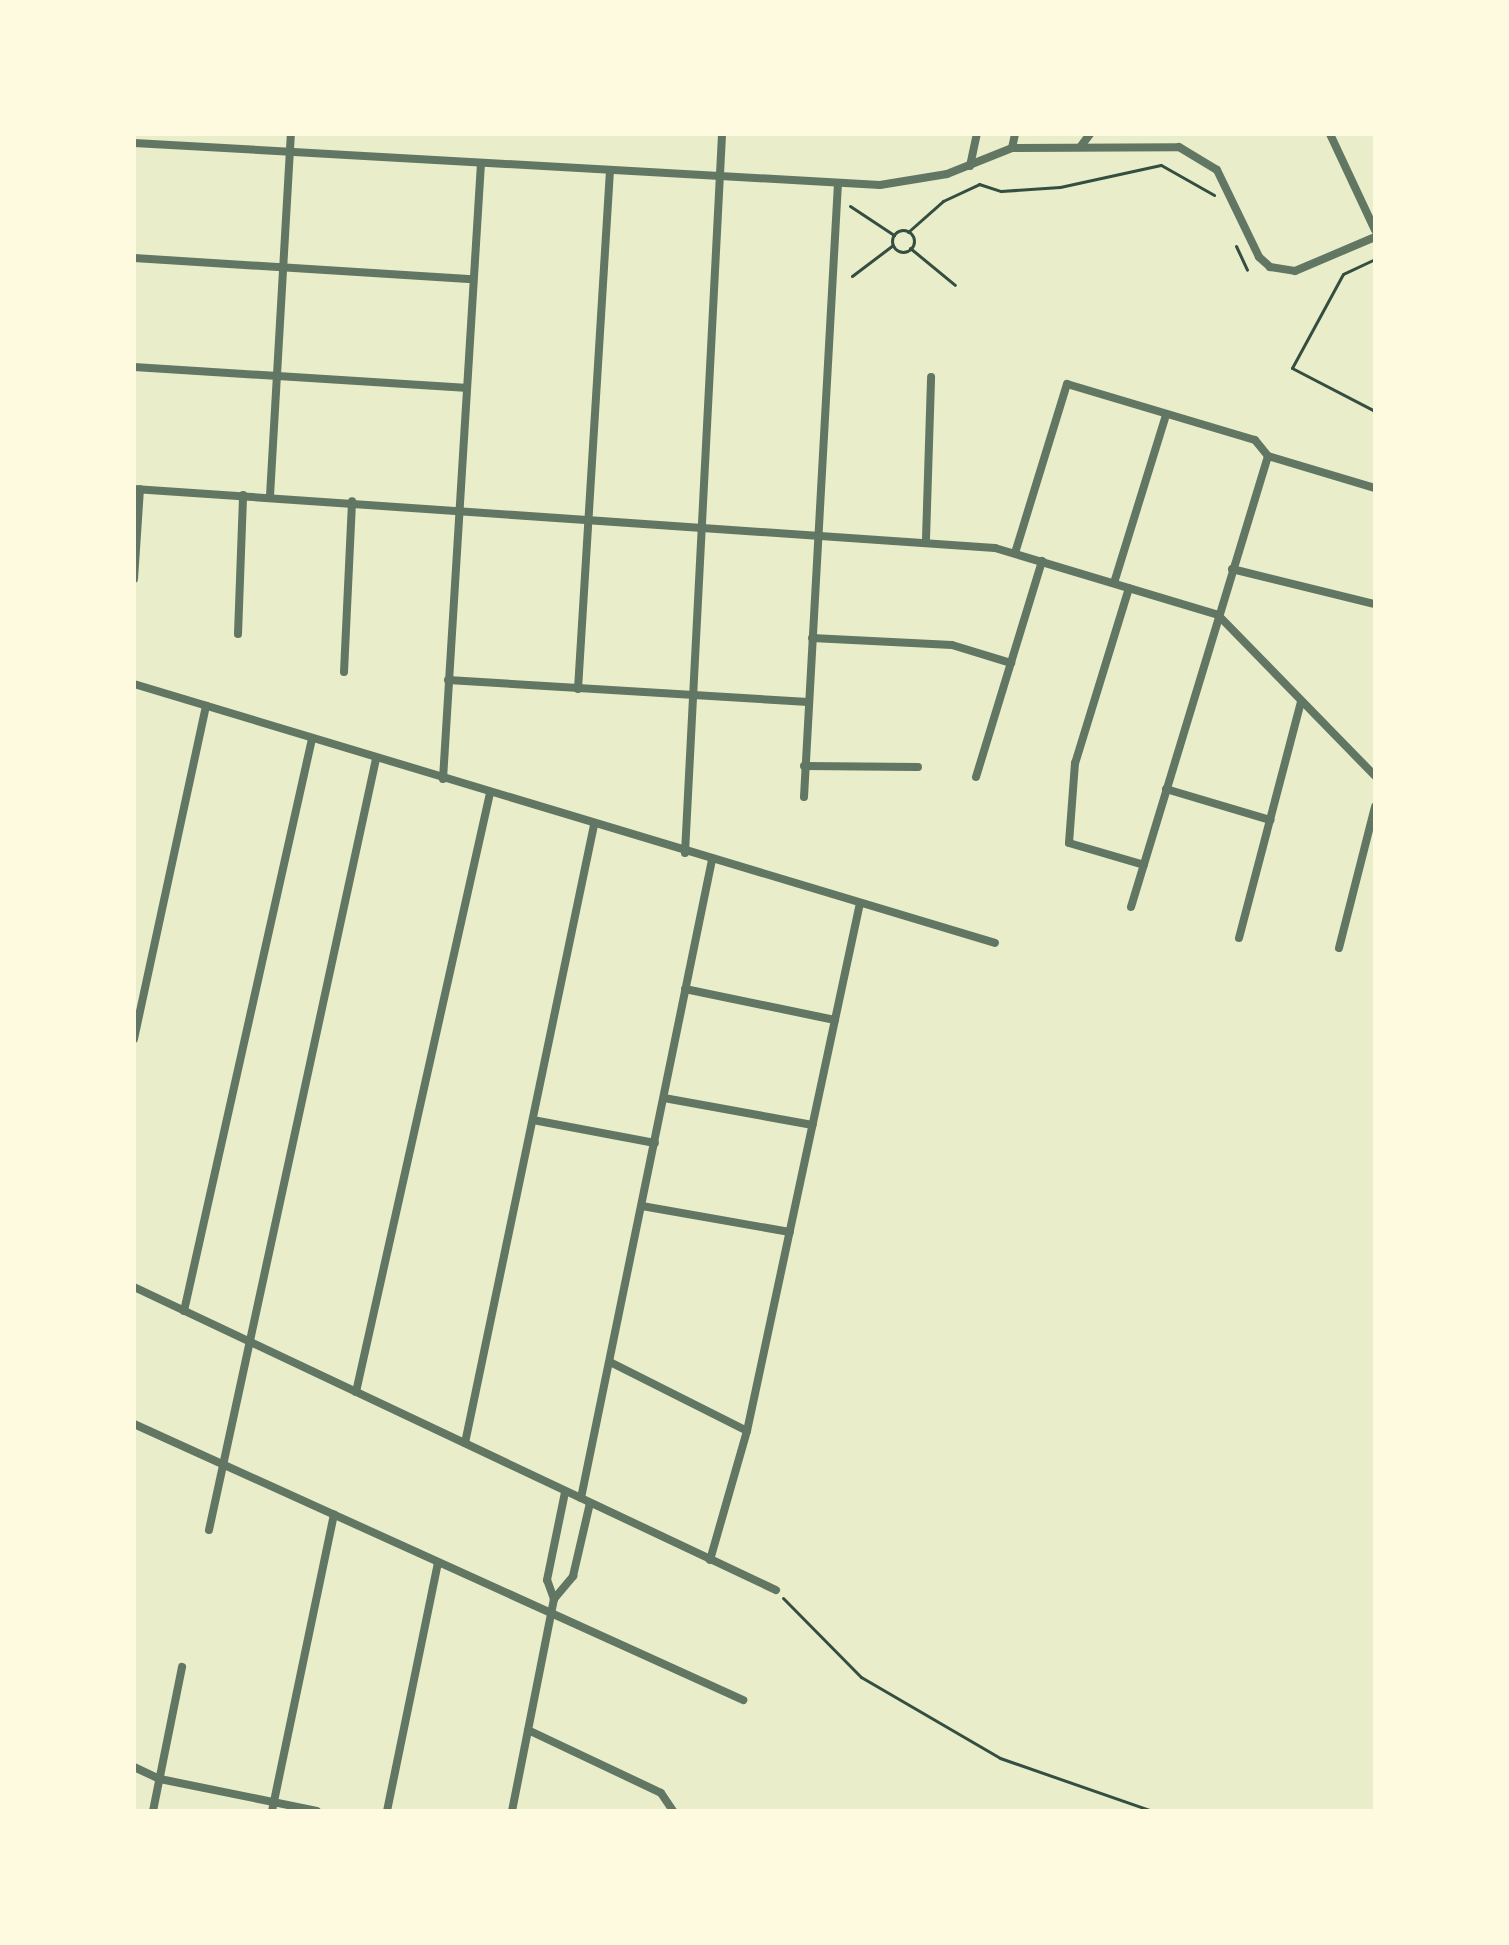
<!DOCTYPE html>
<style>
body{margin:0}
#map{position:relative;width:1509px;height:1945px;overflow:hidden;background:#e9edc9;font-family:"Nunito Sans",sans-serif}
div>[style]{position:absolute}
.path>*{height:3px;margin:-1.5px;padding:0 1.5px;transform-origin:1.5px;border-radius:1.5px;background:#344e41}
.path>.ring{margin:-1.5px;padding:0;box-sizing:content-box;background:none;border:3px solid #344e41;border-radius:50%}
.minor>*{height:8px;margin:-4px;padding:0 4px;transform-origin:4px;border-radius:4px;background:#617663}
span{translate:-50% -50%;white-space:nowrap;text-align:center;line-height:1.15;-webkit-text-stroke:7px #fefae0;paint-order:stroke}
.frame{position:absolute;inset:0;border:136px solid #fefae0;pointer-events:none}
</style>
<div id="map">
<div class="path">
<div style="left:850px;top:206px;width:53px;rotate:33.4deg"></div>
<div class="ring" style="left:892px;top:230px;width:19px;height:19px"></div>
<div style="left:908px;top:232px;width:47px;rotate:-41.5deg"></div>
<div style="left:943px;top:201px;width:40px;rotate:-25deg"></div>
<div style="left:979px;top:184px;width:23px;rotate:18deg"></div>
<div style="left:1001px;top:191px;width:59px;rotate:-3.9deg"></div>
<div style="left:1060px;top:187px;width:103px;rotate:-12.3deg"></div>
<div style="left:1161px;top:165px;width:61px;rotate:29.5deg"></div>
<div style="left:1236px;top:246px;width:26px;rotate:65deg"></div>
<div style="left:910px;top:248px;width:58px;rotate:39.4deg"></div>
<div style="left:1375px;top:259px;width:35px;rotate:155deg"></div>
<div style="left:1343px;top:274px;width:107px;rotate:118.5deg"></div>
<div style="left:1292px;top:368px;width:93px;rotate:27.4deg"></div>
<div style="left:852px;top:276px;width:51px;rotate:-37.1deg"></div>
<div style="left:783px;top:1598px;width:111px;rotate:45.4deg"></div>
<div style="left:861px;top:1677px;width:161px;rotate:30.2deg"></div>
<div style="left:1000px;top:1758px;width:161px;rotate:19.2deg"></div>
</div>
<div class="minor">
<div style="left:1330px;top:134px;width:106px;rotate:64.9deg"></div>
<div style="left:134px;top:143px;width:747px;rotate:3.22deg"></div>
<div style="left:880px;top:185px;width:68px;rotate:-9.3deg"></div>
<div style="left:947px;top:174px;width:70px;rotate:-21.8deg"></div>
<div style="left:1012px;top:148px;width:167px;rotate:-0.3deg"></div>
<div style="left:1179px;top:147px;width:44px;rotate:31.2deg"></div>
<div style="left:1217px;top:170px;width:97px;rotate:64.2deg"></div>
<div style="left:1259px;top:257px;width:15px;rotate:42deg"></div>
<div style="left:1270px;top:267px;width:25px;rotate:9deg"></div>
<div style="left:1295px;top:271px;width:87px;rotate:-23deg"></div>
<div style="left:1081px;top:146px;width:15px;rotate:-53deg"></div>
<div style="left:1012px;top:148px;width:14px;rotate:-78deg"></div>
<div style="left:970px;top:166px;width:33px;rotate:-78deg"></div>
<div style="left:134px;top:258px;width:339px;rotate:3.6deg"></div>
<div style="left:134px;top:367px;width:331px;rotate:3.6deg"></div>
<div style="left:134px;top:489px;width:863px;rotate:3.92deg"></div>
<div style="left:995px;top:548px;width:233px;rotate:16.7deg"></div>
<div style="left:1218px;top:615px;width:225px;rotate:45.7deg"></div>
<div style="left:270px;top:496px;width:363px;rotate:-86.7deg"></div>
<div style="left:926px;top:539px;width:162px;rotate:-88.2deg"></div>
<div style="left:1015px;top:553px;width:177px;rotate:-72.9deg"></div>
<div style="left:1067px;top:384px;width:196px;rotate:16.6deg"></div>
<div style="left:1255px;top:440px;width:21px;rotate:51deg"></div>
<div style="left:1268px;top:456px;width:112px;rotate:16.7deg"></div>
<div style="left:1232px;top:569px;width:147px;rotate:13.8deg"></div>
<div style="left:134px;top:579px;width:90px;rotate:-86.2deg"></div>
<div style="left:1114px;top:583px;width:176px;rotate:-72.8deg"></div>
<div style="left:1129px;top:588px;width:183px;rotate:107.1deg"></div>
<div style="left:1075px;top:763px;width:80px;rotate:94.3deg"></div>
<div style="left:1069px;top:843px;width:78px;rotate:16.3deg"></div>
<div style="left:238px;top:634px;width:139px;rotate:-87.9deg"></div>
<div style="left:812px;top:638px;width:140px;rotate:2.9deg"></div>
<div style="left:952px;top:645px;width:62px;rotate:17deg"></div>
<div style="left:344px;top:672px;width:171px;rotate:-87.3deg"></div>
<div style="left:448px;top:680px;width:361px;rotate:3.5deg"></div>
<div style="left:134px;top:684px;width:899px;rotate:16.74deg"></div>
<div style="left:578px;top:689px;width:520px;rotate:-86.47deg"></div>
<div style="left:804px;top:766px;width:114px;rotate:0.5deg"></div>
<div style="left:976px;top:777px;width:226px;rotate:-73deg"></div>
<div style="left:443px;top:779px;width:617px;rotate:-86.47deg"></div>
<div style="left:1166px;top:789px;width:109px;rotate:16.6deg"></div>
<div style="left:804px;top:797px;width:614px;rotate:-86.83deg"></div>
<div style="left:685px;top:853px;width:720px;rotate:-87.05deg"></div>
<div style="left:1131px;top:907px;width:471px;rotate:-73.1deg"></div>
<div style="left:1239px;top:938px;width:244px;rotate:-75.3deg"></div>
<div style="left:1339px;top:948px;width:146px;rotate:-75.7deg"></div>
<div style="left:685px;top:989px;width:153px;rotate:11.7deg"></div>
<div style="left:134px;top:1039px;width:341px;rotate:-77.8deg"></div>
<div style="left:664px;top:1098px;width:151px;rotate:10.3deg"></div>
<div style="left:533px;top:1120px;width:124px;rotate:10.7deg"></div>
<div style="left:642px;top:1206px;width:150px;rotate:10deg"></div>
<div style="left:134px;top:1287px;width:710px;rotate:25.27deg"></div>
<div style="left:184px;top:1311px;width:586px;rotate:-77.39deg"></div>
<div style="left:610px;top:1362px;width:153px;rotate:26.7deg"></div>
<div style="left:356px;top:1392px;width:614px;rotate:-77.39deg"></div>
<div style="left:134px;top:1424px;width:669px;rotate:24.38deg"></div>
<div style="left:465px;top:1443px;width:631px;rotate:-78.21deg"></div>
<div style="left:581px;top:1498px;width:651px;rotate:-78.4deg"></div>
<div style="left:209px;top:1530px;width:789px;rotate:-77.78deg"></div>
<div style="left:710px;top:1560px;width:134px;rotate:-74deg"></div>
<div style="left:747px;top:1431px;width:540px;rotate:-77.92deg"></div>
<div style="left:554px;top:1599px;width:30px;rotate:-50deg"></div>
<div style="left:573px;top:1576px;width:75px;rotate:-76.9deg"></div>
<div style="left:528px;top:1730px;width:147px;rotate:25.3deg"></div>
<div style="left:661px;top:1793px;width:22px;rotate:56deg"></div>
<div style="left:134px;top:1767px;width:29px;rotate:25deg"></div>
<div style="left:160px;top:1779px;width:160px;rotate:11.5deg"></div>
<div style="left:153px;top:1811px;width:147px;rotate:-78.6deg"></div>
<div style="left:272px;top:1811px;width:303px;rotate:-78.2deg"></div>
<div style="left:387px;top:1811px;width:254px;rotate:-78.4deg"></div>
<div style="left:512px;top:1811px;width:216px;rotate:-78.8deg"></div>
<div style="left:554px;top:1599px;width:20px;rotate:-110deg"></div>
<div style="left:547px;top:1580px;width:90px;rotate:-78.4deg"></div>
</div>
<div class="frame"></div>
</div>
